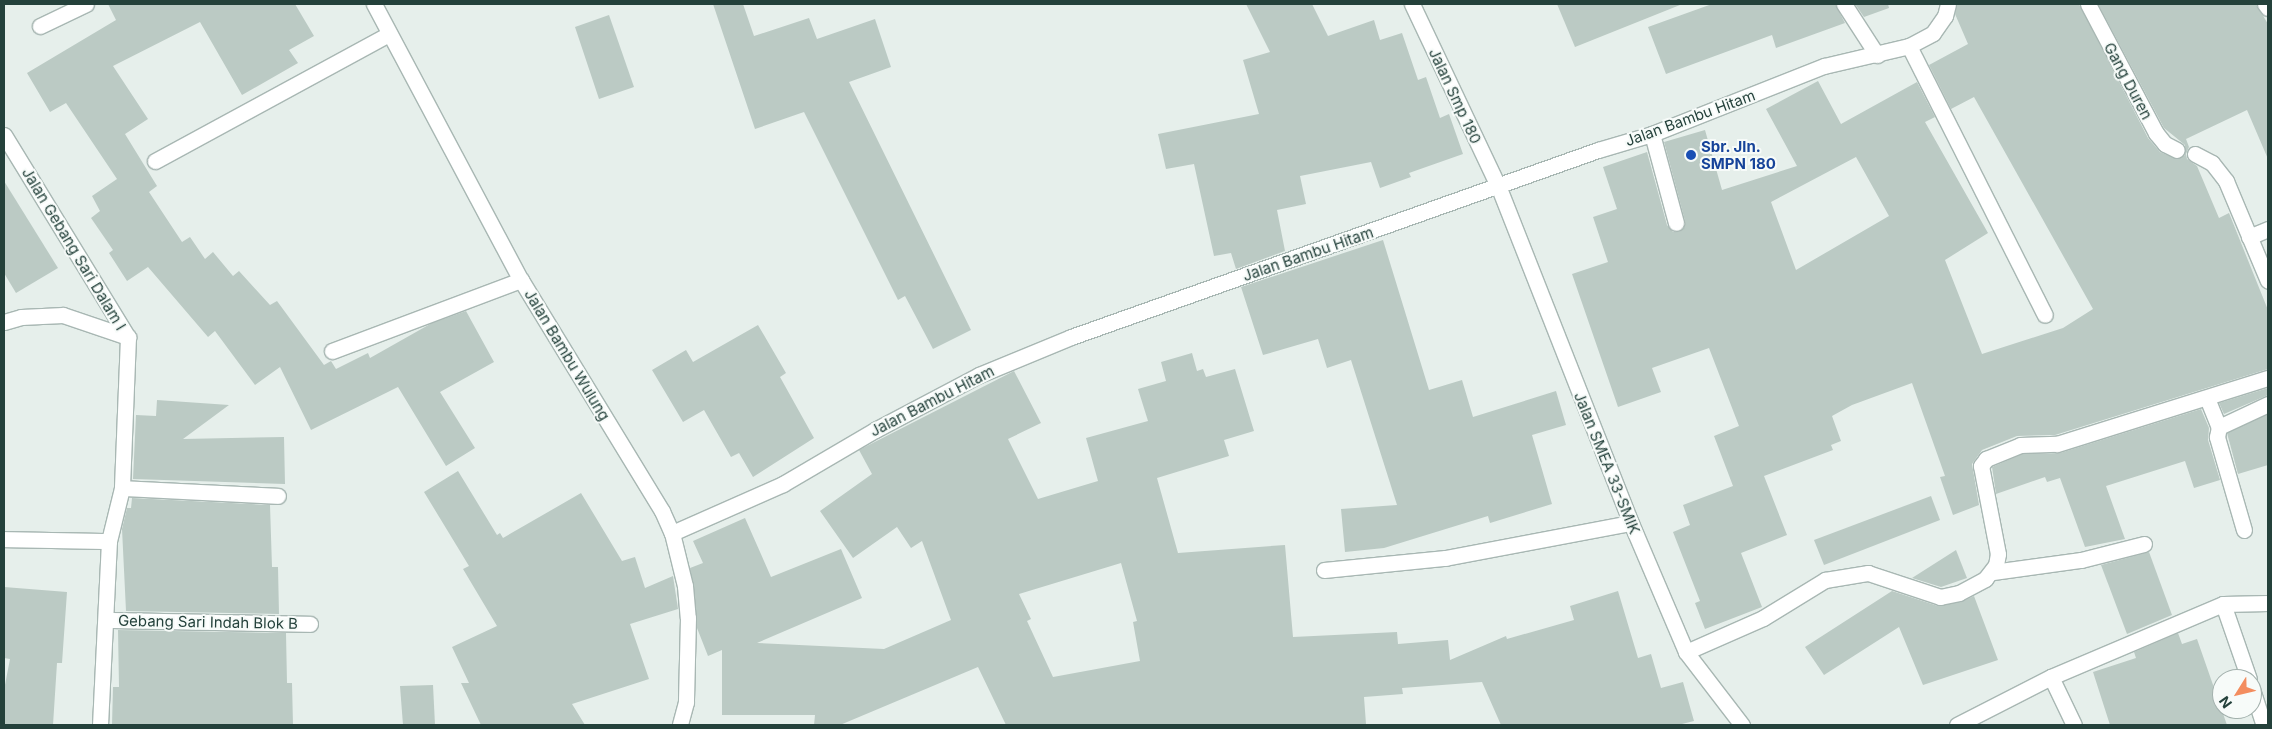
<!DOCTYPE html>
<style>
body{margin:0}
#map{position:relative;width:2272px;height:729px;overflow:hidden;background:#e6efeb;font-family:Inter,sans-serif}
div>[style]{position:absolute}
.building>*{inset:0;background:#bbcac4}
.roads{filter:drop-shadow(1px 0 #a8b7b3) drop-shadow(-1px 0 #a8b7b3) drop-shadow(0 1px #a8b7b3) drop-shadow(0 -1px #a8b7b3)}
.lane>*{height:15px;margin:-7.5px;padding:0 7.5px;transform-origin:7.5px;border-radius:7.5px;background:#fff}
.street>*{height:15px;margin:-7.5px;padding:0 7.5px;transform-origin:7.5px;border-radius:7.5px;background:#fff}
.dots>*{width:14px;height:14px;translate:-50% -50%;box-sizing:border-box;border:2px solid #f7fbf9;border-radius:50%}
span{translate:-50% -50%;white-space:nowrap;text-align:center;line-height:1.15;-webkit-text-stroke:4px #f7fbf9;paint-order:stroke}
.street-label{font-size:15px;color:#24413b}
.transit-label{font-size:15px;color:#164399;font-weight:700}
.left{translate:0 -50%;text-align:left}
.frame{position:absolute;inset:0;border:5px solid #24413b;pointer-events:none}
.north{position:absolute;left:2212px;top:669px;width:50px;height:50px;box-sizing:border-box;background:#f7fbf9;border:1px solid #a3b1ad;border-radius:50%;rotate:234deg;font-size:14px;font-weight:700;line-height:20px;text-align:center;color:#24413b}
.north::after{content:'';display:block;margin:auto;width:18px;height:22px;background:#f38d5f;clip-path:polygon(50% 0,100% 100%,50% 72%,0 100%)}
</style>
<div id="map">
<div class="building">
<div style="clip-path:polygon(108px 4px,295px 4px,314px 36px,289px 50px,298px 63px,242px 95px,200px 22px,113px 66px,148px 119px,125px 134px,157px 186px,149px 192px,182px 242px,190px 237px,205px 259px,213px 252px,233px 276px,239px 271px,270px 305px,277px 301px,324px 365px,331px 361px,336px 369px,368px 353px,370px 358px,432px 323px,466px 311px,494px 362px,440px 392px,475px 448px,446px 466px,398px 387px,311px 430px,280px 367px,255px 385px,215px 331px,208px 337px,148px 267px,127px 281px,109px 253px,113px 250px,91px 218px,100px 211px,92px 196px,117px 179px,66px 103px,50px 112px,27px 73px,116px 20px)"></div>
<div style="clip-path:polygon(713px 4px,743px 4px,754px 36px,809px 18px,817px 39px,875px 19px,891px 67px,849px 82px,971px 330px,933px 349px,905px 296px,898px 300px,804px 112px,755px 129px)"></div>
<div style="clip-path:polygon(1246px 4px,1312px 4px,1328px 36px,1374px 20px,1380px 40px,1402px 33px,1418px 80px,1426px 77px,1440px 118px,1449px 114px,1463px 154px,1409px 173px,1411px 177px,1380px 188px,1371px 162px,1300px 176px,1306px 204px,1277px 210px,1285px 251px,1236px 269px,1231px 253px,1214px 256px,1194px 164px,1166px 169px,1158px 134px,1259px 114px,1243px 60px,1270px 52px)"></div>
<div style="clip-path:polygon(1557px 4px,1680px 4px,1680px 5px,1575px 47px)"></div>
<div style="clip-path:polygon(1712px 4px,1835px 4px,1845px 23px,1776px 48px,1772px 35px,1666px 74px,1648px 27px)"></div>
<div style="clip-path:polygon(1855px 4px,1888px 4px,1889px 8px,1864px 17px)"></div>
<div style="clip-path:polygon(evenodd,1957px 4px,2079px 4px,2148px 138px,2160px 152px,2177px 159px,2185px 155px,2185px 145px,2164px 128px,2098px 4px,2256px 4px,2268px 24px,2268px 159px,2247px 110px,2186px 139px,2189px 147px,2186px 154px,2187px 159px,2197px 166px,2219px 218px,2229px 213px,2268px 310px,2268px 369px,2055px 435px,2017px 436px,1982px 450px,1972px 464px,1979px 505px,1953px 515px,1940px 477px,1945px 476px,1912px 383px,1852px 405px,1832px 416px,1841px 441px,1831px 445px,1833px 450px,1764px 476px,1787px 535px,1741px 553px,1762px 607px,1705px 629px,1695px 603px,1700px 601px,1673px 532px,1690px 525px,1683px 505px,1733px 486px,1714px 436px,1739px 426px,1709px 348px,1652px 368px,1661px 392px,1618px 407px,1572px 274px,1608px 262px,1593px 217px,1617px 209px,1603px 167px,1647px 152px,1667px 225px,1673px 232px,1679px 232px,1685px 221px,1664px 142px,1705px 130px,1722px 190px,1797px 166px,1766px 109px,1818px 81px,1841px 124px,1917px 82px,1935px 117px,1925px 122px,1988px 233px,1945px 260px,1982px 354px,2063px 328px,2093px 309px,1974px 97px,1951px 109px,1929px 65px,1968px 44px,1955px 14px,1957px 4px,1856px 157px,1889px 216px,1796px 270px,1771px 202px,1856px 157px)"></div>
<div style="clip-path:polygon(609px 15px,634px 87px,599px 99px,575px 27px)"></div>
<div style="clip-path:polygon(4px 181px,58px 268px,16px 293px,4px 273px)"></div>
<div style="clip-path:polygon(1383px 240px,1429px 390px,1462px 380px,1473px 417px,1556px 391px,1566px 425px,1532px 435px,1552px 504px,1490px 523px,1488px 516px,1384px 548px,1345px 552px,1341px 509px,1397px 505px,1351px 360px,1327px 368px,1318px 339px,1263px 355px,1241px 287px)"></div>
<div style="clip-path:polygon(758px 325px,786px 373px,780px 377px,814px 438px,753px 477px,739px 453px,731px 457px,704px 410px,683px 422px,652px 370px,686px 350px,693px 362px)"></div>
<div style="clip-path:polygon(evenodd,1192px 353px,1197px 371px,1203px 369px,1206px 377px,1235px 369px,1254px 431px,1224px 440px,1229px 456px,1157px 478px,1178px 553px,1285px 545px,1293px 637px,1397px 632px,1398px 644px,1448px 640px,1450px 660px,1506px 636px,1507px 639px,1574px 620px,1570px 606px,1618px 591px,1638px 658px,1651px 654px,1661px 688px,1683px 682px,1694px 721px,1678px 725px,1501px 725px,1482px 682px,1402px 688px,1403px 694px,1364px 697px,1366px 724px,1347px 725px,1006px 725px,978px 667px,840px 725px,814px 725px,815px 715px,722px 715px,722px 650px,708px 656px,697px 628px,690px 568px,703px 563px,693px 541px,745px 518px,771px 577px,841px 549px,862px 598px,757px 643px,884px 649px,951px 620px,922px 541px,911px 548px,897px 527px,853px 558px,820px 511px,872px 474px,859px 450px,1014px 371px,1041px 423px,1008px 439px,1038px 499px,1098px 481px,1086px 438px,1148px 421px,1138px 389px,1166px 381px,1161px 362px,1192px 353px,1121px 563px,1137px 621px,1133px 622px,1140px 661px,1053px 677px,1027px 621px,1031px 619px,1019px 594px,1121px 563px)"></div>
<div style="clip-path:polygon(2268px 388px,2268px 395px,2224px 414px,2219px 403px)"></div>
<div style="clip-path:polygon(157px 400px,229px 405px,183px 439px,284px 437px,285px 484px,133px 479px,136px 415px,156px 416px)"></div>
<div style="clip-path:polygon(2201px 409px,2209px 428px,2208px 440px,2220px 480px,2194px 488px,2185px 461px,2106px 486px,2125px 539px,2085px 547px,2060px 478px,2047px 482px,2045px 477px,1996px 494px,1992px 467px,2022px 454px,2060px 453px)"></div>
<div style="clip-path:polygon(2268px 414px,2268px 465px,2238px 474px,2227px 433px)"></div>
<div style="clip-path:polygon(458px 471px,497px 535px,500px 533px,503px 538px,581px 493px,622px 561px,635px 557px,645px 588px,673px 576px,678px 609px,630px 624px,649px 679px,572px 704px,585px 725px,481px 725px,461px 683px,469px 683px,452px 647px,497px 626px,463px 569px,469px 566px,424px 492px)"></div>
<div style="clip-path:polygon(1931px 496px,1940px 520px,1824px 565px,1814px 540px)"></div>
<div style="clip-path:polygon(132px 498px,270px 505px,272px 567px,278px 567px,279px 614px,126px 611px,122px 529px,127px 508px,131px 508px)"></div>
<div style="clip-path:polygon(1956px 550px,1967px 578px,1941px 587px,1912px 578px)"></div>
<div style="clip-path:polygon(2149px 552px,2172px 615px,2127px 634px,2101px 565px)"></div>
<div style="clip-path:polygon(4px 587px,67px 592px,62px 663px,57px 663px,53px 725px,4px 725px,4px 690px,10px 659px,4px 658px)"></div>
<div style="clip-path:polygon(1892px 591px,1938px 606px,1961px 602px,1974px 596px,1998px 660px,1923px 685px,1899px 627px,1824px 675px,1805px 647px)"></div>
<div style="clip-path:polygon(118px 630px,286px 633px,287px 683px,292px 683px,293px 725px,112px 725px,113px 687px,119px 687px)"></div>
<div style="clip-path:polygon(2178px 633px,2182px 644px,2197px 639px,2227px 725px,2110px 725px,2093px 672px,2136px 658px,2134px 652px)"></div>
<div style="clip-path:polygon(433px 685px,435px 725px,403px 725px,400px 686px)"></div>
</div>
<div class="roads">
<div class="lane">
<div style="left:1652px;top:134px;width:92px;rotate:74.9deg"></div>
</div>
<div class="street">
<div style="left:374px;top:4px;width:313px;rotate:62deg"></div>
<div style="left:521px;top:280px;width:271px;rotate:58.6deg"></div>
<div style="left:662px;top:511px;width:24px;rotate:66deg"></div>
<div style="left:672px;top:533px;width:55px;rotate:76.2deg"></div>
<div style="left:685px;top:586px;width:32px;rotate:85deg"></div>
<div style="left:688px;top:618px;width:84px;rotate:91.4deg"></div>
<div style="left:686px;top:702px;width:24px;rotate:105deg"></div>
<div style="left:1412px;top:4px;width:204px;rotate:64.7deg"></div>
<div style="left:1499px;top:188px;width:360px;rotate:68.5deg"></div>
<div style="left:1631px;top:523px;width:140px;rotate:66.9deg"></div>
<div style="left:1686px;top:652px;width:92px;rotate:52.5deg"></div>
<div style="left:1844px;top:4px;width:61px;rotate:57.1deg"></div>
<div style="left:2088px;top:4px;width:146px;rotate:62.2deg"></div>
<div style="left:2156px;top:133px;width:14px;rotate:51deg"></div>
<div style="left:2165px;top:144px;width:13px;rotate:27deg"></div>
<div style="left:2265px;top:4px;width:5px;rotate:53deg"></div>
<div style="left:40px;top:26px;width:51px;rotate:-25.6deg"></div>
<div style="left:1909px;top:46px;width:301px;rotate:63.2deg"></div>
<div style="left:4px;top:135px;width:237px;rotate:58.5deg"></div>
<div style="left:128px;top:337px;width:151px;rotate:92.3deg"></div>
<div style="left:122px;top:488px;width:55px;rotate:103.8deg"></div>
<div style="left:109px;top:541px;width:184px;rotate:92.8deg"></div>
<div style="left:2195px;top:154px;width:19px;rotate:28deg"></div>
<div style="left:2212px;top:163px;width:23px;rotate:52deg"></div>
<div style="left:2226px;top:181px;width:108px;rotate:67.2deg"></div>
<div style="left:155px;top:161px;width:266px;rotate:-28.5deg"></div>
<div style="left:2249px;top:237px;width:21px;rotate:-23deg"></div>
<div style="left:4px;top:322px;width:18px;rotate:-16deg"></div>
<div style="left:21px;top:317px;width:42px;rotate:-2.7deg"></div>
<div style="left:63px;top:315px;width:69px;rotate:18.7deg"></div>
<div style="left:332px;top:351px;width:202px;rotate:-20.6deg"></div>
<div style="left:2207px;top:398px;width:31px;rotate:68deg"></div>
<div style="left:122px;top:488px;width:156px;rotate:2.9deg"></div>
<div style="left:2244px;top:530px;width:97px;rotate:-106.2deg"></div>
<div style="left:2217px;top:437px;width:10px;rotate:-79deg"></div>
<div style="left:2219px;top:427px;width:54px;rotate:-25.1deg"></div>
<div style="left:672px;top:533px;width:121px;rotate:-23.8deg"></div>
<div style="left:783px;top:484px;width:107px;rotate:-30.4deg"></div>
<div style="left:875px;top:430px;width:118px;rotate:-27.9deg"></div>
<div style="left:979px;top:375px;width:100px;rotate:-22.4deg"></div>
<div style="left:1071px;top:337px;width:559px;rotate:-19.54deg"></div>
<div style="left:1598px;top:150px;width:56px;rotate:-16.5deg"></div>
<div style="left:1652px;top:134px;width:185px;rotate:-21.6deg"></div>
<div style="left:1824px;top:66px;width:87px;rotate:-13.2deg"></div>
<div style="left:1909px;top:46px;width:27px;rotate:-28deg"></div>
<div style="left:1933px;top:33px;width:21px;rotate:-55deg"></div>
<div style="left:1945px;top:16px;width:12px;rotate:-76deg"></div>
<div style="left:4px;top:539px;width:105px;rotate:1.1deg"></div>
<div style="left:1324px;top:570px;width:122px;rotate:-5.7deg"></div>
<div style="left:1445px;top:558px;width:189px;rotate:-10.7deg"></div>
<div style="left:1993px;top:572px;width:89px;rotate:-7.8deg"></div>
<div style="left:2081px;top:560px;width:65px;rotate:-14.3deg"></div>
<div style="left:2223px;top:604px;width:79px;rotate:70.9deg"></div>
<div style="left:107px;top:620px;width:203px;rotate:1.1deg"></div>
<div style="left:1686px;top:652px;width:84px;rotate:-23.8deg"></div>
<div style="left:1763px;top:618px;width:73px;rotate:-31.5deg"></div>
<div style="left:1825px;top:580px;width:44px;rotate:-9.2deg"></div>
<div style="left:1868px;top:573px;width:76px;rotate:18.4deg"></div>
<div style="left:1940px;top:597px;width:19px;rotate:-12deg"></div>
<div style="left:1959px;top:593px;width:30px;rotate:-28deg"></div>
<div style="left:1985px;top:579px;width:18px;rotate:-52deg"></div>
<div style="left:1996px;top:565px;width:11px;rotate:-80deg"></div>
<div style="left:1998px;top:554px;width:90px;rotate:-100.9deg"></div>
<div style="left:1981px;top:466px;width:9px;rotate:-54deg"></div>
<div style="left:1986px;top:459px;width:37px;rotate:-22deg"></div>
<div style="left:2020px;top:445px;width:37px;rotate:-2deg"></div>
<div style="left:2057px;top:444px;width:221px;rotate:-17.4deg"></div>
<div style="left:2051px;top:677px;width:53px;rotate:64.4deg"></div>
<div style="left:2252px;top:689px;width:38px;rotate:72deg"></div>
<div style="left:1957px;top:725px;width:106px;rotate:-27.1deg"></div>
<div style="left:2051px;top:677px;width:187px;rotate:-23deg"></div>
<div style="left:2223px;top:604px;width:45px;rotate:-1.3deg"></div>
</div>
</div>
<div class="dots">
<div style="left:1691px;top:155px;background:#1a4fb4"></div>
</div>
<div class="street-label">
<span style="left:2128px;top:81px;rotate:62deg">Gang Duren</span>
<span style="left:1455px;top:96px;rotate:65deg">Jalan Smp 180</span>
<span style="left:1690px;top:118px;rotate:-20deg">Jalan Bambu Hitam</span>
<span style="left:74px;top:249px;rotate:59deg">Jalan Gebang Sari Dalam I</span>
<span style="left:1308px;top:254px;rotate:-19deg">Jalan Bambu Hitam</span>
<span style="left:567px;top:355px;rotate:59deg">Jalan Bambu Wulung</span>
<span style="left:932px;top:401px;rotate:-27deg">Jalan Bambu Hitam</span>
<span style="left:1607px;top:463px;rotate:68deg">Jalan SMEA 33-SMIK</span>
<span style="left:208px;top:622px;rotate:1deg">Gebang Sari Indah Blok B</span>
</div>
<div class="transit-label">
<span class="left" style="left:1701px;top:155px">Sbr. Jln.<br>SMPN 180</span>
</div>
<div class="frame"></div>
<div class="north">N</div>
</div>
